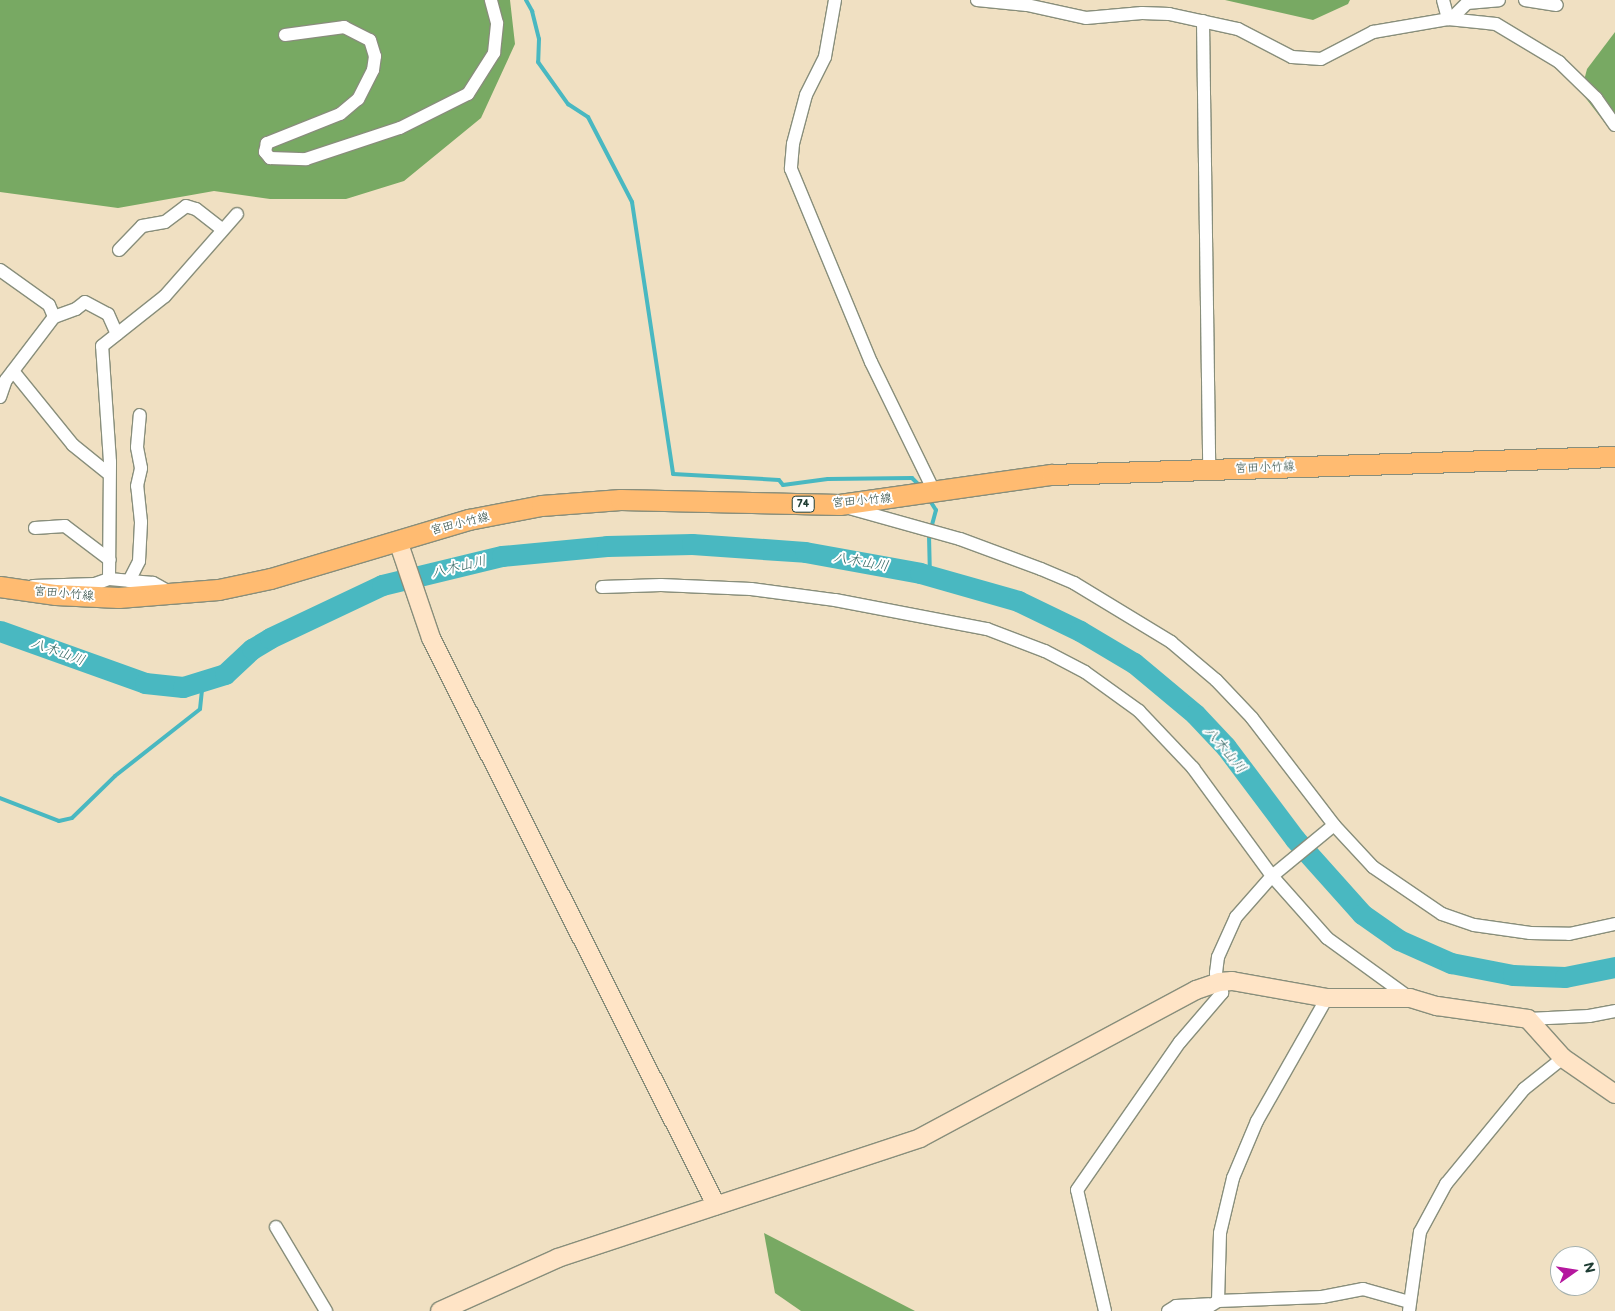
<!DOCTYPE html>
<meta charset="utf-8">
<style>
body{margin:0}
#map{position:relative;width:1615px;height:1311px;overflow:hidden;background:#f0e0c2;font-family:"Balsamiq Sans","Klee One",sans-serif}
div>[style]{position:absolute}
.forest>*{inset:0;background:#78a963}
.stream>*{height:4px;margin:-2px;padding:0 2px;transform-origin:2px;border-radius:2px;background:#49b8c1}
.river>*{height:21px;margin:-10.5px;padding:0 10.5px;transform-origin:10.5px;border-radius:10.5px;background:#49b8c1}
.roads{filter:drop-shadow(1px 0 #888e7b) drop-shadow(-1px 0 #888e7b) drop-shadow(0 1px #888e7b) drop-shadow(0 -1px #888e7b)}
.street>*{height:12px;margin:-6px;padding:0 6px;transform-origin:6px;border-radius:6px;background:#fff}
.secondary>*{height:18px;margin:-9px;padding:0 9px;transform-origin:9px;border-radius:9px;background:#ffe4c6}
.primary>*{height:20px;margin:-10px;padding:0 10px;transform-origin:10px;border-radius:10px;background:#ffbb71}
span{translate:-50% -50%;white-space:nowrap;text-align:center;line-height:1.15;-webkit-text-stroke:4px #fff;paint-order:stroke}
.shield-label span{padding:1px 4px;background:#fff;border:1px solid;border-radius:4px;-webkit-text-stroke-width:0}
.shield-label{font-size:11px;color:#1f3d34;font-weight:700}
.street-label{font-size:12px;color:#1f3d34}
.water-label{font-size:14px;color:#2c625e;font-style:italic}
.north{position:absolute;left:1550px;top:1246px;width:50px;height:50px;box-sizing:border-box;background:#fff;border:1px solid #a5b1ae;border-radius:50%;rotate:77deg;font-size:14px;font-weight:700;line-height:20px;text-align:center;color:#1f3d34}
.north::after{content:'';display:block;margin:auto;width:18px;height:22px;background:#b5179e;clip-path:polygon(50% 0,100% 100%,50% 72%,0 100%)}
</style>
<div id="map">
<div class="forest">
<div style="clip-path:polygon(0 0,510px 0,515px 44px,481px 118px,404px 181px,346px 199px,270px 199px,214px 191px,118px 208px,0 192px)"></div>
<div style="clip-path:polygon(1225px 0,1350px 0,1348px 4px,1313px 20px)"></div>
<div style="clip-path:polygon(1615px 32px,1615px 130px,1608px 127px,1581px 92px,1587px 69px)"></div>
<div style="clip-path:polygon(764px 1233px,915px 1311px,801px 1311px,775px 1293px)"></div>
</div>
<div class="stream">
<div style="left:526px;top:0;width:13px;rotate:61deg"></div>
<div style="left:532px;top:11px;width:29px;rotate:76deg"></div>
<div style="left:539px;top:39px;width:23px;rotate:92deg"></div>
<div style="left:538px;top:62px;width:52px;rotate:54.5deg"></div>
<div style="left:568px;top:104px;width:24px;rotate:33deg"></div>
<div style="left:588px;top:117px;width:96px;rotate:62.6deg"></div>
<div style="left:632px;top:202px;width:275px;rotate:81.4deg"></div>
<div style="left:673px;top:474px;width:106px;rotate:3.2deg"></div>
<div style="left:779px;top:480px;width:6px;rotate:51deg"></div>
<div style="left:783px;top:485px;width:45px;rotate:-7.6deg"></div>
<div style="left:828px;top:479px;width:84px;rotate:-0.7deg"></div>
<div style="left:912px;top:478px;width:13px;rotate:45deg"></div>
<div style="left:929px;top:499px;width:13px;rotate:58deg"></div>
<div style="left:936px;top:510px;width:27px;rotate:105deg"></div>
<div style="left:929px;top:536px;width:40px;rotate:88.6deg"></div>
<div style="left:0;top:798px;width:63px;rotate:21.3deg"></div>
<div style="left:59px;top:821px;width:13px;rotate:-13deg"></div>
<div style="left:72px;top:818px;width:60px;rotate:-44.3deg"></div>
<div style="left:115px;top:776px;width:108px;rotate:-38.2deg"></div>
<div style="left:200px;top:709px;width:27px;rotate:-84deg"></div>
</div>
<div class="river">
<div style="left:0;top:631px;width:154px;rotate:19.7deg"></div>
<div style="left:145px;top:683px;width:38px;rotate:6deg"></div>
<div style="left:183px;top:687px;width:44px;rotate:-17.2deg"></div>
<div style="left:225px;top:674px;width:37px;rotate:-43deg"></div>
<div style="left:252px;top:649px;width:21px;rotate:-31deg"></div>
<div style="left:270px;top:638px;width:124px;rotate:-25.3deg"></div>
<div style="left:382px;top:585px;width:123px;rotate:-13.6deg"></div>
<div style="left:502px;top:556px;width:105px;rotate:-5.4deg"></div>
<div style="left:607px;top:546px;width:85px;rotate:-1.3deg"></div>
<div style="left:692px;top:544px;width:113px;rotate:4deg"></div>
<div style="left:805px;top:552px;width:117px;rotate:10.3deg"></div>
<div style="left:920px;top:573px;width:102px;rotate:15.9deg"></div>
<div style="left:1018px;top:601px;width:69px;rotate:25.8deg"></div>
<div style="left:1080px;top:631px;width:63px;rotate:30.7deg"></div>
<div style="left:1134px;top:663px;width:80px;rotate:39.9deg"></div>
<div style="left:1195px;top:714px;width:45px;rotate:46.8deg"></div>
<div style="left:1226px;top:747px;width:115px;rotate:53.1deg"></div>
<div style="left:1295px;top:839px;width:101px;rotate:48.2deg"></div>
<div style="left:1362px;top:914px;width:45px;rotate:35.1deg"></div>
<div style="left:1399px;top:940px;width:57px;rotate:23.9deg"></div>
<div style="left:1451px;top:963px;width:63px;rotate:11deg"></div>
<div style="left:1513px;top:975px;width:52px;rotate:2.2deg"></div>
<div style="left:1565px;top:977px;width:51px;rotate:-11.3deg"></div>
</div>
<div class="roads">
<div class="street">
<div style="left:835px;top:0;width:58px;rotate:100deg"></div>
<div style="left:825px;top:57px;width:42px;rotate:116.6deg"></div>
<div style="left:806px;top:95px;width:51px;rotate:104.9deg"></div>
<div style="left:793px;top:144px;width:25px;rotate:95deg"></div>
<div style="left:791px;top:169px;width:209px;rotate:67.5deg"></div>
<div style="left:871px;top:362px;width:146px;rotate:64deg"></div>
<div style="left:977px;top:0;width:50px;rotate:5.7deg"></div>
<div style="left:1027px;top:5px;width:60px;rotate:12.4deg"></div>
<div style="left:1086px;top:18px;width:56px;rotate:-5.1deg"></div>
<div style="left:1142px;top:13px;width:27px;rotate:2deg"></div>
<div style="left:1169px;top:14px;width:71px;rotate:12.3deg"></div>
<div style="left:1238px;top:29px;width:61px;rotate:27.4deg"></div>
<div style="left:1292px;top:57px;width:29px;rotate:4deg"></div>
<div style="left:1321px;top:59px;width:59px;rotate:-27.4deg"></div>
<div style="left:1373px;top:32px;width:76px;rotate:-9.8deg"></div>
<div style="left:1448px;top:19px;width:48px;rotate:5.9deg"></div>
<div style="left:1496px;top:24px;width:74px;rotate:31.1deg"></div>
<div style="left:1559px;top:62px;width:52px;rotate:44.2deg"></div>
<div style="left:1596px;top:98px;width:33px;rotate:55deg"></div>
<div style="left:1443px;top:0;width:20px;rotate:75deg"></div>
<div style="left:1525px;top:0;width:32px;rotate:9deg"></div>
<div style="left:1451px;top:19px;width:23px;rotate:-45deg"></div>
<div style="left:1467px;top:3px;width:32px;rotate:-5deg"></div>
<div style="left:1203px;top:21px;width:449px;rotate:89.2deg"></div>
<div style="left:285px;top:35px;width:60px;rotate:-7.7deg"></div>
<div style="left:344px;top:27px;width:29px;rotate:27deg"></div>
<div style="left:370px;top:40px;width:17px;rotate:73deg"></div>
<div style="left:375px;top:56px;width:14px;rotate:98deg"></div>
<div style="left:373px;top:70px;width:33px;rotate:117deg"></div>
<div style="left:358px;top:99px;width:23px;rotate:140deg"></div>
<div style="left:340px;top:114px;width:79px;rotate:158.3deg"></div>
<div style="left:267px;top:143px;width:9px;rotate:103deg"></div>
<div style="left:265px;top:152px;width:8px;rotate:50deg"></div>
<div style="left:270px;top:158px;width:36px;rotate:2deg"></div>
<div style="left:306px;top:159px;width:99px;rotate:-18.3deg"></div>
<div style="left:400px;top:128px;width:76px;rotate:-26.6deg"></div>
<div style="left:468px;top:94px;width:49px;rotate:-57.6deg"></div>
<div style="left:494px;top:53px;width:30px;rotate:-84deg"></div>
<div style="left:497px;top:23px;width:24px;rotate:-105deg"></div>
<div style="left:119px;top:250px;width:33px;rotate:-46deg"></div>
<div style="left:142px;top:226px;width:23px;rotate:-10deg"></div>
<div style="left:165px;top:222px;width:26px;rotate:-37deg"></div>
<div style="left:186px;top:206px;width:10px;rotate:17deg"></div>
<div style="left:196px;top:209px;width:33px;rotate:38deg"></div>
<div style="left:0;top:270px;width:60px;rotate:35.5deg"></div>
<div style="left:49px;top:305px;width:13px;rotate:67deg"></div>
<div style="left:13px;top:371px;width:95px;rotate:51deg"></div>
<div style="left:73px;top:445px;width:46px;rotate:38.9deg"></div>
<div style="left:0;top:397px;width:18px;rotate:-71deg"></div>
<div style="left:6px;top:380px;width:79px;rotate:-52.7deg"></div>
<div style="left:54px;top:317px;width:23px;rotate:-20deg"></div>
<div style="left:76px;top:309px;width:11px;rotate:-38deg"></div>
<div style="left:85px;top:302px;width:26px;rotate:28deg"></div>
<div style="left:108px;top:314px;width:22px;rotate:66deg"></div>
<div style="left:849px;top:508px;width:115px;rotate:15.6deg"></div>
<div style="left:960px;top:539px;width:86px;rotate:20.3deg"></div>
<div style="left:1041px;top:569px;width:36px;rotate:23deg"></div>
<div style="left:1074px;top:583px;width:114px;rotate:31.3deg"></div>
<div style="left:1171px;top:642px;width:59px;rotate:40.2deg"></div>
<div style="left:1216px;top:680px;width:52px;rotate:46.5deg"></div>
<div style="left:1252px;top:718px;width:135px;rotate:52.5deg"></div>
<div style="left:1334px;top:825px;width:57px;rotate:47.1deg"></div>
<div style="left:1373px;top:867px;width:83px;rotate:34.3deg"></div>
<div style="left:1442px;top:914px;width:34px;rotate:19deg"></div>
<div style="left:1474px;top:925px;width:57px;rotate:8.1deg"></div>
<div style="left:1530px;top:933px;width:39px;rotate:1deg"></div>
<div style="left:1569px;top:934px;width:47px;rotate:-12.3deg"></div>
<div style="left:35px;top:528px;width:30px;rotate:-4deg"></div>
<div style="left:65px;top:526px;width:56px;rotate:37.1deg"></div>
<div style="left:129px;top:581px;width:22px;rotate:-63deg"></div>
<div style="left:139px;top:561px;width:39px;rotate:-87deg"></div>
<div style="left:141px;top:522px;width:36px;rotate:-96deg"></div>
<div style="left:137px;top:486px;width:18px;rotate:-77deg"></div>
<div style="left:141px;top:468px;width:21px;rotate:-101deg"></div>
<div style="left:137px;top:447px;width:32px;rotate:-85deg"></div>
<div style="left:33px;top:586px;width:62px;rotate:-1.8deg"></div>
<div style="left:95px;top:584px;width:15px;rotate:-20deg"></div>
<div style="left:602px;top:587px;width:59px;rotate:-1.9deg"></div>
<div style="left:661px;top:585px;width:90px;rotate:2.5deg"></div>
<div style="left:751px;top:589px;width:85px;rotate:7.5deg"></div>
<div style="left:835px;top:600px;width:155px;rotate:10.8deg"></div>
<div style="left:987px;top:629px;width:62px;rotate:20.8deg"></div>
<div style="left:1045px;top:651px;width:45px;rotate:27.7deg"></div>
<div style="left:1085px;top:672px;width:67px;rotate:35.8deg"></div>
<div style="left:1139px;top:711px;width:79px;rotate:46.5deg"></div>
<div style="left:1193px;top:768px;width:134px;rotate:53.8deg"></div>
<div style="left:1272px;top:876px;width:83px;rotate:48.4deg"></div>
<div style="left:1327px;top:938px;width:102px;rotate:35.9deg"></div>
<div style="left:173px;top:594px;width:23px;rotate:-151deg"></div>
<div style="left:153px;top:583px;width:44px;rotate:-174.8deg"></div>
<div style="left:109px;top:579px;width:117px;rotate:-89.5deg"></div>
<div style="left:110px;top:462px;width:116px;rotate:-93.9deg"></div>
<div style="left:102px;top:346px;width:80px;rotate:-38.4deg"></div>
<div style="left:165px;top:296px;width:109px;rotate:-48.7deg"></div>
<div style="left:1528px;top:1019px;width:61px;rotate:-2.8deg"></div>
<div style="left:1589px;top:1016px;width:26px;rotate:-11deg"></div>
<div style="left:276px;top:1227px;width:98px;rotate:59.2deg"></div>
<div style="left:1218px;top:1301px;width:68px;rotate:-88.3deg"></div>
<div style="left:1220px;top:1233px;width:57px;rotate:-76.7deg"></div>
<div style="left:1233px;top:1178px;width:62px;rotate:-67.2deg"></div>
<div style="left:1257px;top:1121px;width:142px;rotate:-60.4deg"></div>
<div style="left:1105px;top:1311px;width:124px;rotate:-103deg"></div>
<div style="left:1077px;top:1190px;width:180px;rotate:-55.2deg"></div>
<div style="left:1180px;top:1042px;width:65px;rotate:-49.4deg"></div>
<div style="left:1222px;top:993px;width:21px;rotate:-107deg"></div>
<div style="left:1216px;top:973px;width:16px;rotate:-83deg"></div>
<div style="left:1218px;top:957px;width:44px;rotate:-65.8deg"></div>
<div style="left:1236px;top:917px;width:55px;rotate:-48.7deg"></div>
<div style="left:1272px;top:876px;width:80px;rotate:-39.4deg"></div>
<div style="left:1168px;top:1311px;width:9px;rotate:-32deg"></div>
<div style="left:1176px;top:1306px;width:33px;rotate:-3deg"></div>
<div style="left:1202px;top:1311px;width:19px;rotate:-32deg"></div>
<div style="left:1218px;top:1301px;width:104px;rotate:-2.2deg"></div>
<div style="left:1322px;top:1297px;width:42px;rotate:-11deg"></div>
<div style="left:1363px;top:1289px;width:48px;rotate:15.8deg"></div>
<div style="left:1409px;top:1311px;width:80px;rotate:-82.1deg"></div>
<div style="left:1420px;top:1232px;width:55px;rotate:-61.6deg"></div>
<div style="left:1446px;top:1184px;width:123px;rotate:-50.6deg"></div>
<div style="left:1524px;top:1089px;width:50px;rotate:-38.5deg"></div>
</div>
<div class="secondary">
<div style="left:398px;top:541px;width:102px;rotate:71.2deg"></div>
<div style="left:431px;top:638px;width:635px;rotate:63.31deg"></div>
<div style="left:440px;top:1311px;width:129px;rotate:-24.2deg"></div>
<div style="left:558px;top:1258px;width:381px;rotate:-18.3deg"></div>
<div style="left:920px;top:1138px;width:313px;rotate:-28.2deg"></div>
<div style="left:1196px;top:990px;width:24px;rotate:-19deg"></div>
<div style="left:1219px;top:982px;width:13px;rotate:-4deg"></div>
<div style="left:1232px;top:981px;width:97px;rotate:10.1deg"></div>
<div style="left:1327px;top:998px;width:83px"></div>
<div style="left:1410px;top:998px;width:28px;rotate:17deg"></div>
<div style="left:1437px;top:1006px;width:92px;rotate:8.1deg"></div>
<div style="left:1528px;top:1019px;width:52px;rotate:48.1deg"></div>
<div style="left:1563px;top:1058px;width:63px;rotate:34.7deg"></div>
</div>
<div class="primary">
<div style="left:0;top:587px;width:57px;rotate:8.1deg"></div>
<div style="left:56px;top:595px;width:63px;rotate:2.7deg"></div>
<div style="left:119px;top:598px;width:100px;rotate:-4.6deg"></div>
<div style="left:219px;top:590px;width:53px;rotate:-11.9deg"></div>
<div style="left:271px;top:579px;width:207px;rotate:-16.6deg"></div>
<div style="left:469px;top:520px;width:74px;rotate:-10.9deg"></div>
<div style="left:542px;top:506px;width:79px;rotate:-4.3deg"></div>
<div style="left:621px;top:500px;width:219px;rotate:1.3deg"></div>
<div style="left:840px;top:505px;width:214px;rotate:-8.1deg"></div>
<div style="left:1052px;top:475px;width:563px;rotate:-1.83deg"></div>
</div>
</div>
<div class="shield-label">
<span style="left:803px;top:504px">74</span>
</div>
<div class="street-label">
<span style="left:1265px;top:468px;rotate:-2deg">宮田小竹線</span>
<span style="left:862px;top:501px;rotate:-5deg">宮田小竹線</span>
<span style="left:460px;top:524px;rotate:-14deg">宮田小竹線</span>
<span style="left:64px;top:594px;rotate:5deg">宮田小竹線</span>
</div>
<div class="water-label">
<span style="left:861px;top:562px;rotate:10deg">八木山川</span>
<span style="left:459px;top:567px;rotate:-13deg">八木山川</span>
<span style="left:58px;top:652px;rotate:20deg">八木山川</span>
<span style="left:1225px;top:750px;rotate:50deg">八木山川</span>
</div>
<div class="north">N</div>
</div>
